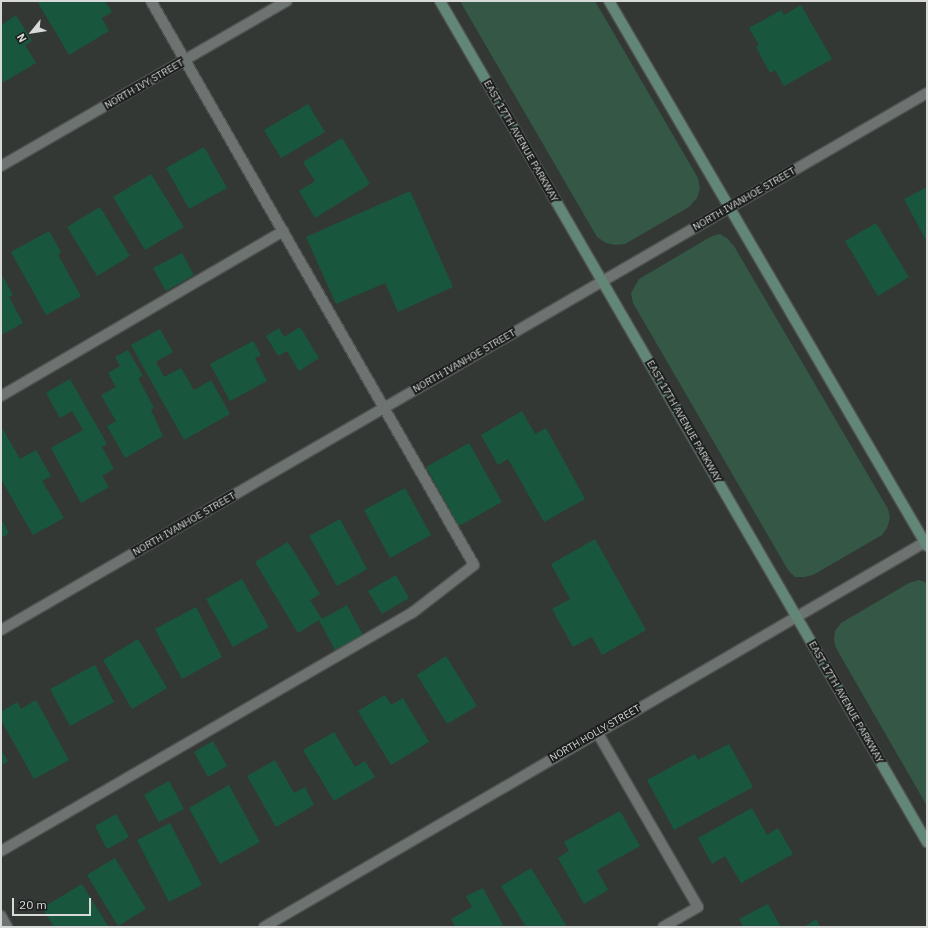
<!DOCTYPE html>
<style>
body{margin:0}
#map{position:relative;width:928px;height:928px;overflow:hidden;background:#333835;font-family:"IBM Plex Sans",sans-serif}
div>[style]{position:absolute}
.green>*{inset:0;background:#345746}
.building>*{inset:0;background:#18573d}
.roads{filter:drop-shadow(1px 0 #505351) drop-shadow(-1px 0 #505351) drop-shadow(0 1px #505351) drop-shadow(0 -1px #505351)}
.lane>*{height:10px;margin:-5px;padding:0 5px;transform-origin:5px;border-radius:5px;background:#6d7370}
.street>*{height:10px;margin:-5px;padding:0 5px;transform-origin:5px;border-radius:5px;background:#6d7370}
.secondary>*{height:10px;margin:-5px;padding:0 5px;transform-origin:5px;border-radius:5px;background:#628777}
span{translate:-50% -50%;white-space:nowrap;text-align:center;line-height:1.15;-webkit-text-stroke:4px #1c1f1e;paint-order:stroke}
.street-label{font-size:10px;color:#d7dad8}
.frame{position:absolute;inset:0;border:2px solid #d7dad8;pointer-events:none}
.north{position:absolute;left:12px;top:12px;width:40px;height:40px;-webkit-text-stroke:3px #1c1f1e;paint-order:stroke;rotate:240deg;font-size:11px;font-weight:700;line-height:16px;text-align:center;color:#d7dad8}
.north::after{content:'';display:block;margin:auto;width:14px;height:18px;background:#d7dad8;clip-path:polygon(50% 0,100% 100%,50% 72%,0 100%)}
.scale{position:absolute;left:12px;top:898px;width:79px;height:18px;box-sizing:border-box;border:2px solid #d7dad8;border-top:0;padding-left:5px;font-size:12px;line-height:14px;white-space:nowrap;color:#d7dad8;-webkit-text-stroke:3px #1c1f1e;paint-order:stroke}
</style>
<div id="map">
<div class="green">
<div style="clip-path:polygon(460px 1px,595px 1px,698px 178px,700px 189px,697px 198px,689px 207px,625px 244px,615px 245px,606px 243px,597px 237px)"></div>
<div style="clip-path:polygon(720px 234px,727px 238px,734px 246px,888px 509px,890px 518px,887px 528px,882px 535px,813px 575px,804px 577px,795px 577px,788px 570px,633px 303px,631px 293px,639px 279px,712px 236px)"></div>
<div style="clip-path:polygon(919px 580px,927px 583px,927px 806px,836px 648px,834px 640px,835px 631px,841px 623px,909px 583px)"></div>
</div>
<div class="building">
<div style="clip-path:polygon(37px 1px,105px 1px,112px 12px,102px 18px,109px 31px,69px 55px)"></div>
<div style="clip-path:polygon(801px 5px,832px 59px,784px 86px,775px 70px,770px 73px,756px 47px,759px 45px,749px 28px,781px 10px,784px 15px)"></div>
<div style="clip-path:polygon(16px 15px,32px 41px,25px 45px,36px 63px,2px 83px,1px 25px)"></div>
<div style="clip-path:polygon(308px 104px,325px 132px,281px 158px,264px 130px)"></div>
<div style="clip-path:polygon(342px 138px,370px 184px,315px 218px,299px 191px,315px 181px,303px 162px)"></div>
<div style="clip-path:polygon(204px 147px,227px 188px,189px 209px,166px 168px)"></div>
<div style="clip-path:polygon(151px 174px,184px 227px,145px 250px,113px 197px)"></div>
<div style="clip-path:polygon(927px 187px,927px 242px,904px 199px)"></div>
<div style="clip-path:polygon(410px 191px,453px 287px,398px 312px,385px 283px,336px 304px,306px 237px)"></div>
<div style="clip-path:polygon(100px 207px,130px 256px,97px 276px,67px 227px)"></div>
<div style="clip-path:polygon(876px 223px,909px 277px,878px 296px,845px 241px)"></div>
<div style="clip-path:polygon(49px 231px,61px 252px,58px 255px,81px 296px,46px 315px,11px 252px)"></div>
<div style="clip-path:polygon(182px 253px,194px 275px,166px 291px,153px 268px)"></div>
<div style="clip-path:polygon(1px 273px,13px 295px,9px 297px,23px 323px,1px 335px)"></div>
<div style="clip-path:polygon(300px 327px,319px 358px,299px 371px,287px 351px,278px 356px,266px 336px,279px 328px,284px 337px)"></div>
<div style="clip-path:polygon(160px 329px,173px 352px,156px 362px,164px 377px,181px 368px,194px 390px,211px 380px,230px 414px,184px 440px,131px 345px)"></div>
<div style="clip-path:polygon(253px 341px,261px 355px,255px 358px,267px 381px,230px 401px,210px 364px)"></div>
<div style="clip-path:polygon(128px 350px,143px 376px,138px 378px,154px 408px,151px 410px,163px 436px,125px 458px,107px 426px,116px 421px,101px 395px,116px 387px,108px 373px,120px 366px,115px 357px)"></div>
<div style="clip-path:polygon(70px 379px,107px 444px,102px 447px,114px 469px,102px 476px,109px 487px,81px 503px,51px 448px,83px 430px,72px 411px,60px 418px,46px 393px)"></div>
<div style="clip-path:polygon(522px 411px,535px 434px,546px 428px,585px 499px,544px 522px,508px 459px,498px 465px,481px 435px)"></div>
<div style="clip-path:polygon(1px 426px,20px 459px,36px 450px,51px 476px,42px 481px,64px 518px,33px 535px,1px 479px)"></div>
<div style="clip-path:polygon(469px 443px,502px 502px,459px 526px,426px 467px)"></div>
<div style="clip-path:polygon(405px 488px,431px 535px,390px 558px,364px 510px)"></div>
<div style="clip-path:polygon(1px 519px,9px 533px,1px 538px)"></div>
<div style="clip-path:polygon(340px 519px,367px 569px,337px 586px,309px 536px)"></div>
<div style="clip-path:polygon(595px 539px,646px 630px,602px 655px,592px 637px,573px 647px,552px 609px,570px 599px,551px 564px)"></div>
<div style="clip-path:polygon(288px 542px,320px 594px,310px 600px,322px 619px,347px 605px,364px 637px,336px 652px,319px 620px,298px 633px,255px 562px)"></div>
<div style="clip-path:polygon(396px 575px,409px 598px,382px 614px,368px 591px)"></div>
<div style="clip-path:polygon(242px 579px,269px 627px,233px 647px,206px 599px)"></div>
<div style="clip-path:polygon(196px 607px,222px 657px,182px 679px,155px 629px)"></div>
<div style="clip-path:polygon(138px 639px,167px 688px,132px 709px,103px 660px)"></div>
<div style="clip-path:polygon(446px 656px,477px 706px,447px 724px,417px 675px)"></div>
<div style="clip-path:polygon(95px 665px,114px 702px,70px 726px,50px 689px)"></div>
<div style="clip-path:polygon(385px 695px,391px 705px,403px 698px,429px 742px,391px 765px,358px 711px)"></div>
<div style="clip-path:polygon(36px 700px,69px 760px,34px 779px,1px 720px,1px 712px,17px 702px,21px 709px)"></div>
<div style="clip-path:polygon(334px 732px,355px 767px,365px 761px,375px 777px,334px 801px,303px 750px)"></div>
<div style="clip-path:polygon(213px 741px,227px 766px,208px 777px,194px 752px)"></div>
<div style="clip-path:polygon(729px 744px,753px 787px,674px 830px,647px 780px,695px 754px,698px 760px)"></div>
<div style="clip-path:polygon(1px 750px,8px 761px,1px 766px)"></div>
<div style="clip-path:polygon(275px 760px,294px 793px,305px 787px,314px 805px,276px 827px,247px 776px)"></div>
<div style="clip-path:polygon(169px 781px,184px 809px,159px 822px,144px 795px)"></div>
<div style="clip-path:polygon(229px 785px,260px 842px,220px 864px,189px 808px)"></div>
<div style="clip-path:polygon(752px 808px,767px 835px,778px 828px,793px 854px,741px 883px,725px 856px,712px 864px,698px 838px)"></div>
<div style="clip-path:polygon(620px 811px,640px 846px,597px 870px,608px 890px,584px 904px,558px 858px,569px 851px,564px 842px)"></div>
<div style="clip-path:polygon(116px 814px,129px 837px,107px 849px,95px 826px)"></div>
<div style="clip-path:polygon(170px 823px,202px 885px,169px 902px,137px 840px)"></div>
<div style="clip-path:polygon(115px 858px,146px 909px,118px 926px,87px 875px)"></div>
<div style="clip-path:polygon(531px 868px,567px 927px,526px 927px,501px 886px)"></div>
<div style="clip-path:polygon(82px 884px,108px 926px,54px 927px,42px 908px)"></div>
<div style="clip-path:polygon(483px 888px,504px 927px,455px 927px,451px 919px,472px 907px,466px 896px)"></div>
<div style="clip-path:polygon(768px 904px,781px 927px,743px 927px,739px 919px)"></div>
<div style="clip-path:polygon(816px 919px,820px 927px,804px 927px)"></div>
</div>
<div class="roads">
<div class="lane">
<div style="left:1px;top:396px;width:327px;rotate:-30.3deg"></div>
<div style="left:597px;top:732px;width:202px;rotate:60deg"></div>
<div style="left:698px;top:907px;width:40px;rotate:150.3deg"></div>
<div style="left:1px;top:851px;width:475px;rotate:-30.1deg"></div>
<div style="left:412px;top:613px;width:78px;rotate:-37.7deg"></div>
<div style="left:474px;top:565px;width:650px;rotate:-119.8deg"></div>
</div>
<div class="street">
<div style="left:1px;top:166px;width:330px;rotate:-30deg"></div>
<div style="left:1px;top:630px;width:1070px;rotate:-30.11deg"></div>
<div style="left:1px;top:916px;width:13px;rotate:61deg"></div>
<div style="left:264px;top:927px;width:767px;rotate:-30.21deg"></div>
</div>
<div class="secondary">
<div style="left:440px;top:1px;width:972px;rotate:59.93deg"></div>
<div style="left:609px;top:1px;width:631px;rotate:59.74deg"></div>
</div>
</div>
<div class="street-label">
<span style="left:144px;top:84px;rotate:-30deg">NORTH IVY STREET</span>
<span style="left:521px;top:141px;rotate:60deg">EAST 17TH AVENUE PARKWAY</span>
<span style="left:744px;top:199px;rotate:-30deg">NORTH IVANHOE STREET</span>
<span style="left:464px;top:361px;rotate:-30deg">NORTH IVANHOE STREET</span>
<span style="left:684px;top:421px;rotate:60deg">EAST 17TH AVENUE PARKWAY</span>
<span style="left:184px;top:524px;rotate:-30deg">NORTH IVANHOE STREET</span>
<span style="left:846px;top:702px;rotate:60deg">EAST 17TH AVENUE PARKWAY</span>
<span style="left:595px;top:733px;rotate:-30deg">NORTH HOLLY STREET</span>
</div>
<div class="frame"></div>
<div class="north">N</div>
<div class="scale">20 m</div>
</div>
